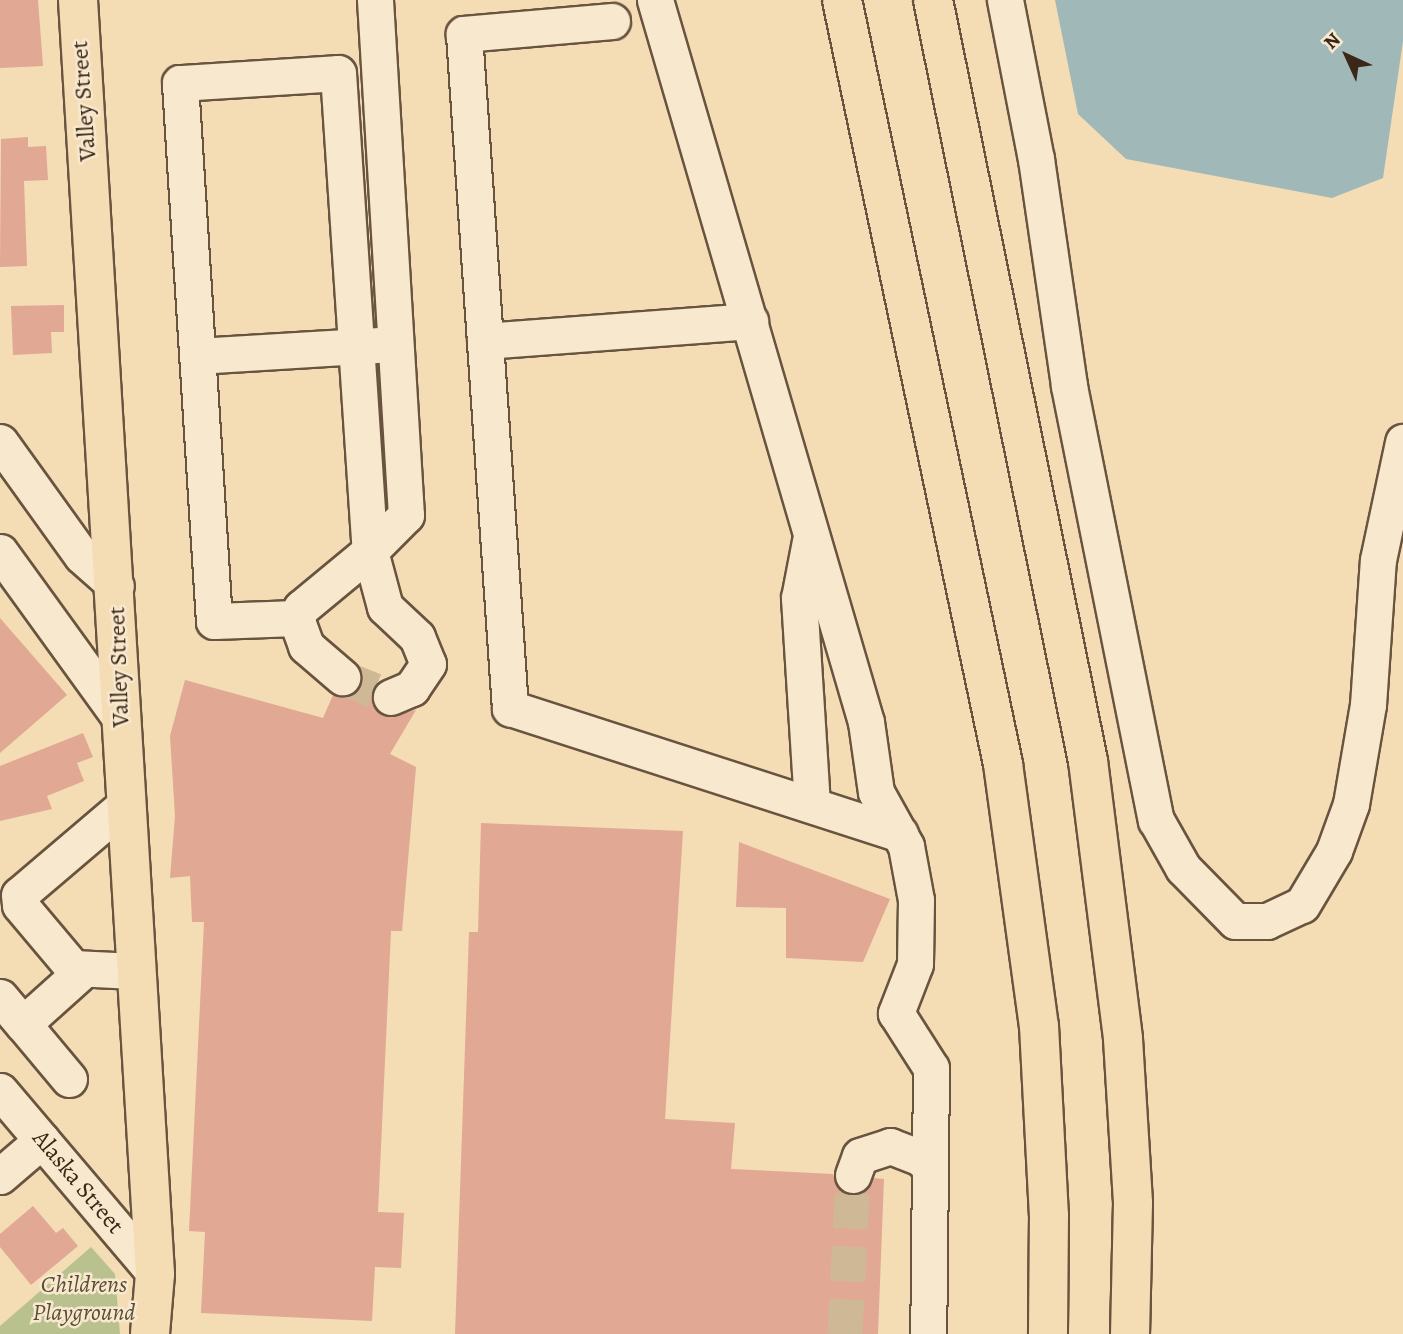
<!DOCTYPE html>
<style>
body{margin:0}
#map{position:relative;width:1403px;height:1334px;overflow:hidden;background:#f4dcb4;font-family:Alegreya,serif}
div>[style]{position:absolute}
.green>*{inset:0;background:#b9c18f}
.water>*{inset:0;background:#a0b9b8}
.building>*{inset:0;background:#e1a893}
.minor-tunnel>*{height:35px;margin-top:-17.5px;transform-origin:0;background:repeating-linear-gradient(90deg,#cfb895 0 35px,transparent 0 53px)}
.roads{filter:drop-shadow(2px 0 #68543f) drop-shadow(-2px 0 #68543f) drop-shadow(0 2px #68543f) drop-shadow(0 -2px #68543f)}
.minor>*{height:35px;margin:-17.5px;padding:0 17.5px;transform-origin:17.5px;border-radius:17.5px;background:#f8e8ce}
.major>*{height:38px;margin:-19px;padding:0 19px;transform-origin:19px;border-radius:19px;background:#f4dcb4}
.highway>*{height:38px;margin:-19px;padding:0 19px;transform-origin:19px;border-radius:19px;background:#f4dcb4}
span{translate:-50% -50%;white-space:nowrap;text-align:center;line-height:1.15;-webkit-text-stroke:5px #f8e8ce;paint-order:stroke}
.street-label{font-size:24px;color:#3a2718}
.park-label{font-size:24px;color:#5a4e36;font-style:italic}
.north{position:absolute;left:1312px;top:21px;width:70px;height:70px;-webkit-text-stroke:5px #f8e8ce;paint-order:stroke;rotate:315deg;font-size:19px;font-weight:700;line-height:28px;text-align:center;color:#3a2718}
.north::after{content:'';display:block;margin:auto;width:24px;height:32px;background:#3a2718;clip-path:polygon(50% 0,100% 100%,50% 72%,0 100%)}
</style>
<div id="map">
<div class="green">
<div style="clip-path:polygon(91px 1247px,115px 1274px,120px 1334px,0 1334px,0 1326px)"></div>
</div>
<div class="water">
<div style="clip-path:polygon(1055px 0,1403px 0,1403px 41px,1383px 178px,1332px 198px,1126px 159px,1078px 114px)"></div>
</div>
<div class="building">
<div style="clip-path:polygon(0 0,38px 0,43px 66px,0 68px)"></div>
<div style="clip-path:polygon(28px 137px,28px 147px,46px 146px,48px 180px,24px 181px,27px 266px,0 267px,1px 139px)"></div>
<div style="clip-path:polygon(64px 305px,64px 332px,51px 332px,52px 353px,13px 355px,11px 306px)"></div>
<div style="clip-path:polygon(0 618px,67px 695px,0 753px)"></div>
<div style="clip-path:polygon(185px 680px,323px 718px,333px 695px,349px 696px,361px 682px,374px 688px,372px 704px,380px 713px,389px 717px,416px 710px,390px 754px,416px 767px,402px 931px,391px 931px,378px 1212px,404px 1213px,401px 1268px,375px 1267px,372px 1321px,201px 1313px,205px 1232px,189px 1231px,204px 922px,192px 922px,190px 876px,170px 878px,175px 816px,170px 736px)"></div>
<div style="clip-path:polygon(83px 733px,93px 757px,77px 763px,84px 781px,47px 796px,52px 809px,0 821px,0 766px)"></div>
<div style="clip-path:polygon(481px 823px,683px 831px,665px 1119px,735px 1123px,731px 1169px,833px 1174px,838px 1188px,856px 1195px,873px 1178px,884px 1179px,878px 1334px,455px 1334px,469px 932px,478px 932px)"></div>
<div style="clip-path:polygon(739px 842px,890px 899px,863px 962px,786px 958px,786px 908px,736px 907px)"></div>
<div style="clip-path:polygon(33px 1206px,56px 1233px,63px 1228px,78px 1246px,31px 1285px,0 1247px,0 1234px)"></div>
</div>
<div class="minor-tunnel">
<div style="left:342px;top:677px;width:53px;rotate:22.2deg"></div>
<div style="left:845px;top:1334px;width:159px;rotate:-87.1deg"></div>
</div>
<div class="roads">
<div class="minor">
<div style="left:375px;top:0;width:516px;rotate:86.56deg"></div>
<div style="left:406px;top:515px;width:51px;rotate:135deg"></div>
<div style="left:370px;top:551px;width:89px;rotate:140.4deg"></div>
<div style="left:301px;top:608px;width:11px;rotate:117deg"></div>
<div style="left:296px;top:618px;width:82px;rotate:177.9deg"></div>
<div style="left:214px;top:621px;width:539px;rotate:-93.62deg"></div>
<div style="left:180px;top:83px;width:158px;rotate:-3.6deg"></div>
<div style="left:338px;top:73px;width:479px;rotate:86.2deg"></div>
<div style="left:370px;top:551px;width:58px;rotate:75deg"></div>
<div style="left:385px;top:607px;width:44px;rotate:43.2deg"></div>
<div style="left:417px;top:637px;width:29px;rotate:68deg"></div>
<div style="left:428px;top:664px;width:29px;rotate:124deg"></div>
<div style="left:412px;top:688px;width:23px;rotate:157deg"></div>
<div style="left:655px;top:0;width:752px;rotate:73.71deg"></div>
<div style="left:866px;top:722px;width:71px;rotate:81.9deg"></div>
<div style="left:876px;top:792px;width:62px;rotate:60.9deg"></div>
<div style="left:906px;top:846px;width:55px;rotate:79.5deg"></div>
<div style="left:916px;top:900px;width:64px;rotate:90.9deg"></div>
<div style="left:915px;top:964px;width:53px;rotate:111.2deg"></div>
<div style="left:896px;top:1013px;width:65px;rotate:57.5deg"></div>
<div style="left:931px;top:1068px;width:266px;rotate:90.6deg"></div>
<div style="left:1005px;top:0;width:162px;rotate:79deg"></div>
<div style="left:1036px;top:159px;width:229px;rotate:81.7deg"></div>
<div style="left:1069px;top:386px;width:443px;rotate:78.7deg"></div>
<div style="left:1156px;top:820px;width:55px;rotate:60.6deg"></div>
<div style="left:1183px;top:868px;width:74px;rotate:45.5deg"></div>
<div style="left:1235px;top:921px;width:32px"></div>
<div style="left:1267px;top:921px;width:38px;rotate:-25deg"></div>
<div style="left:1302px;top:905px;width:63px;rotate:-59.3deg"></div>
<div style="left:1334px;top:851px;width:50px;rotate:-70.1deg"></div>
<div style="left:1351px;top:804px;width:100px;rotate:-80.3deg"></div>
<div style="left:1368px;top:705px;width:145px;rotate:-86.1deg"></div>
<div style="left:1378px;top:560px;width:121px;rotate:-78deg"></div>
<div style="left:612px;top:21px;width:149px;rotate:175deg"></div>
<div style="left:464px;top:34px;width:676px;rotate:86.1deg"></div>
<div style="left:510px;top:708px;width:410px;rotate:17.9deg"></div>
<div style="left:485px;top:341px;width:266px;rotate:-4.3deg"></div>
<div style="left:198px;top:356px;width:181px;rotate:-3.5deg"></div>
<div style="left:0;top:442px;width:140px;rotate:54.3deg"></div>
<div style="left:82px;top:556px;width:45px;rotate:41.4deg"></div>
<div style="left:810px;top:541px;width:58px;rotate:100.9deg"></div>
<div style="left:799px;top:598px;width:207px;rotate:86.4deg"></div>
<div style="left:0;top:552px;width:206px;rotate:54.1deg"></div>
<div style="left:296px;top:618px;width:30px;rotate:70deg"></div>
<div style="left:306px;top:646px;width:48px;rotate:40.7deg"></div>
<div style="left:126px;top:804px;width:140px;rotate:139.6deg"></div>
<div style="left:19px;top:895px;width:10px;rotate:84deg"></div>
<div style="left:20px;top:905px;width:82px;rotate:49.9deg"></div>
<div style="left:73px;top:968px;width:62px;rotate:2.8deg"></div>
<div style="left:0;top:997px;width:35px;rotate:50deg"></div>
<div style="left:69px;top:1079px;width:72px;rotate:-129.9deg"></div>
<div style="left:23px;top:1024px;width:79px;rotate:-41.9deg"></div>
<div style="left:0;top:1091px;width:240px;rotate:49.7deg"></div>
<div style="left:853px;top:1175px;width:20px;rotate:-70deg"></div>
<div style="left:860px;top:1156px;width:32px;rotate:-18deg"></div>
<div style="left:890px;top:1146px;width:33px;rotate:21deg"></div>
<div style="left:921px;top:1158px;width:13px;rotate:48deg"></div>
<div style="left:0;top:1176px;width:55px;rotate:-40.6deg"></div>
</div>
<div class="major">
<div style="left:78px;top:0;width:1276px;rotate:86.54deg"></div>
<div style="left:155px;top:1274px;width:60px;rotate:94.8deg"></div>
</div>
<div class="highway">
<div style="left:842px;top:0;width:781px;rotate:78.1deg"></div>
<div style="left:1003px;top:764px;width:264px;rotate:82.2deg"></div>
<div style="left:1039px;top:1026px;width:189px;rotate:87deg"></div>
<div style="left:1049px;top:1215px;width:119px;rotate:90.5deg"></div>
<div style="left:933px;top:0;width:777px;rotate:78.49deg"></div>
<div style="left:1088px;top:761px;width:280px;rotate:82.8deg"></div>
<div style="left:1123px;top:1039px;width:164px;rotate:86.5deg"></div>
<div style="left:1133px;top:1203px;width:131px;rotate:91.3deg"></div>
</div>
</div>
<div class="street-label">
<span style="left:84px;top:101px;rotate:-94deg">Valley Street</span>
<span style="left:119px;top:667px;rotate:-92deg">Valley Street</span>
<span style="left:78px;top:1182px;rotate:50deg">Alaska Street</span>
</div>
<div class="park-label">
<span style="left:84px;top:1299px">Childrens<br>Playground</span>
</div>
<div class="north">N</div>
</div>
